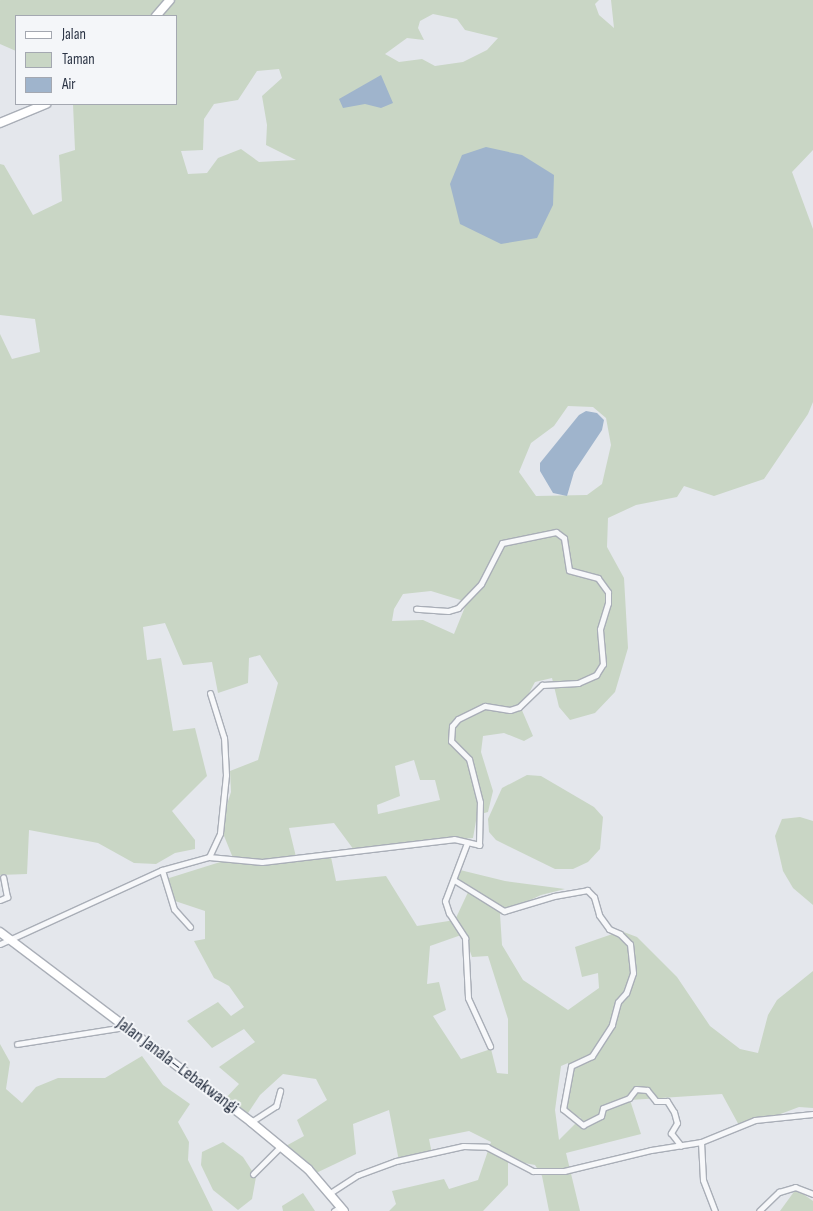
<!DOCTYPE html>
<meta charset="utf-8">
<style>
body{margin:0}
#map{position:relative;width:813px;height:1211px;overflow:hidden;background:#e4e7ec;font-family:"Sofia Sans Condensed",sans-serif}
div>[style]{position:absolute}
.green>*{inset:0;background:#c9d6c5}
.water>*{inset:0;background:#9fb4cc}
.roads{filter:drop-shadow(1px 0 #a9aeb7) drop-shadow(-1px 0 #a9aeb7) drop-shadow(0 1px #a9aeb7) drop-shadow(0 -1px #a9aeb7)}
.minor>*{height:5px;margin:-2.5px;padding:0 2.5px;transform-origin:2.5px;border-radius:2.5px;background:#f7f8fa}
.primary>*{height:8px;margin:-4px;padding:0 4px;transform-origin:4px;border-radius:4px;background:#fff}
span{translate:-50% -50%;white-space:nowrap;text-align:center;line-height:1.15;-webkit-text-stroke:4px #f4f6f9;paint-order:stroke}
.street-label{font-size:18px;color:#2b3445}
.legend{position:absolute;left:15px;top:15px;width:162px;height:90px;box-sizing:border-box;background:#f4f6f9;border:1px solid #a4a8b1;margin:0;padding:6px 9px;list-style:none;font-size:15px;color:#2b3445}
.legend li{display:flex;align-items:center;gap:10px;height:25px}
.legend b{width:25px;border:1px solid #a4a8b1}
</style>
<div id="map">
<div class="green">
<div style="clip-path:polygon(evenodd,0 0,599px 0,595px 4px,599px 15px,614px 28px,611px 0,813px 0,813px 150px,792px 172px,813px 229px,813px 402px,808px 414px,764px 479px,714px 496px,684px 486px,677px 497px,636px 505px,608px 518px,607px 547px,624px 578px,628px 648px,615px 692px,595px 713px,570px 720px,559px 707px,552px 678px,535px 682px,521px 708px,533px 736px,524px 741px,504px 733px,483px 736px,481px 752px,493px 791px,488px 812px,477px 815px,473px 838px,354px 850px,334px 823px,289px 828px,297px 861px,331px 857px,336px 881px,386px 876px,417px 926px,455px 920px,470px 888px,457px 878px,460px 870px,505px 881px,565px 889px,541px 895px,500px 914px,502px 945px,523px 980px,568px 1010px,599px 988px,598px 973px,582px 977px,575px 947px,621px 931px,637px 937px,677px 977px,710px 1026px,740px 1049px,758px 1053px,768px 1015px,777px 1000px,813px 971px,813px 1108px,799px 1107px,741px 1129px,722px 1094px,630px 1100px,641px 1134px,566px 1153px,580px 1211px,549px 1211px,542px 1176px,535px 1165px,508px 1160px,508px 1185px,483px 1211px,389px 1211px,396px 1204px,392px 1191px,444px 1179px,449px 1189px,478px 1180px,491px 1142px,469px 1131px,429px 1139px,432px 1154px,399px 1161px,389px 1110px,353px 1124px,356px 1154px,314px 1174px,284px 1147px,304px 1136px,297px 1120px,327px 1100px,316px 1079px,283px 1074px,260px 1095px,246px 1116px,225px 1099px,239px 1084px,219px 1067px,255px 1042px,244px 1029px,212px 1048px,187px 1021px,218px 1002px,231px 1016px,244px 1007px,229px 986px,214px 978px,194px 941px,205px 939px,205px 911px,175px 901px,166px 879px,233px 858px,220px 826px,231px 792px,230px 771px,258px 760px,278px 683px,260px 655px,249px 658px,248px 683px,218px 693px,212px 662px,183px 665px,165px 623px,143px 627px,147px 660px,161px 658px,173px 731px,195px 728px,207px 776px,172px 811px,195px 840px,195px 849px,175px 853px,156px 864px,134px 863px,98px 843px,29px 830px,27px 874px,0 875px,0 334px,12px 359px,40px 352px,35px 319px,0 315px,0 164px,4px 165px,33px 215px,62px 201px,59px 155px,75px 150px,73px 104px,176px 104px,176px 16px,16px 16px,16px 51px,0 44px,0 0,433px 14px,457px 19px,465px 30px,498px 38px,487px 50px,463px 62px,435px 66px,422px 59px,399px 62px,385px 54px,407px 38px,424px 40px,418px 28px,420px 21px,433px 14px,0 0,279px 69px,282px 78px,262px 96px,267px 125px,266px 145px,296px 160px,259px 162px,241px 149px,218px 158px,207px 173px,188px 174px,181px 151px,203px 150px,204px 119px,214px 104px,238px 100px,257px 71px,279px 69px,0 0,568px 406px,593px 407px,606px 418px,611px 445px,602px 484px,587px 495px,536px 496px,519px 472px,531px 443px,554px 426px,568px 406px,0 0,431px 591px,467px 602px,454px 634px,423px 620px,392px 621px,394px 609px,403px 594px,431px 591px,0 0,414px 760px,420px 780px,435px 780px,440px 800px,378px 814px,377px 805px,400px 796px,395px 766px,414px 760px,0 0,464px 934px,472px 957px,488px 956px,508px 1019px,508px 1074px,497px 1073px,491px 1049px,461px 1059px,433px 1016px,446px 1010px,439px 982px,427px 984px,430px 946px,464px 934px,0 0,568px 1063px,566px 1111px,581px 1118px,559px 1140px,555px 1110px,561px 1066px,568px 1063px)"></div>
<div style="clip-path:polygon(527px 775px,541px 776px,594px 807px,603px 817px,600px 849px,588px 862px,573px 869px,555px 869px,496px 840px,489px 832px,488px 819px,502px 788px)"></div>
<div style="clip-path:polygon(800px 817px,813px 821px,813px 905px,793px 888px,783px 871px,775px 836px,782px 819px)"></div>
<div style="clip-path:polygon(0 1044px,10px 1062px,6px 1089px,22px 1103px,36px 1087px,58px 1078px,105px 1078px,142px 1056px,163px 1085px,190px 1104px,178px 1122px,189px 1142px,188px 1160px,213px 1211px,0 1211px)"></div>
<div style="clip-path:polygon(223px 1142px,243px 1157px,256px 1177px,252px 1199px,238px 1210px,213px 1190px,201px 1165px,202px 1152px)"></div>
<div style="clip-path:polygon(796px 1189px,813px 1201px,813px 1211px,780px 1211px)"></div>
<div style="clip-path:polygon(303px 1193px,315px 1211px,283px 1211px,282px 1206px)"></div>
</div>
<div class="water">
<div style="clip-path:polygon(381px 75px,393px 103px,381px 108px,365px 104px,343px 108px,339px 99px)"></div>
<div style="clip-path:polygon(486px 147px,522px 155px,554px 175px,553px 205px,537px 238px,501px 244px,460px 224px,450px 184px,462px 155px)"></div>
<div style="clip-path:polygon(586px 411px,597px 413px,604px 420px,602px 430px,574px 472px,567px 496px,553px 493px,540px 471px,540px 463px,579px 415px)"></div>
</div>
<div class="roads">
<div class="minor">
<div style="left:467px;top:843px;width:62px;rotate:110.8deg"></div>
<div style="left:445px;top:901px;width:13px;rotate:72deg"></div>
<div style="left:449px;top:913px;width:30px;rotate:57deg"></div>
<div style="left:465px;top:938px;width:60px;rotate:87.1deg"></div>
<div style="left:468px;top:998px;width:53px;rotate:65.4deg"></div>
<div style="left:209px;top:857px;width:26px;rotate:-65deg"></div>
<div style="left:220px;top:833px;width:58px;rotate:-84.1deg"></div>
<div style="left:226px;top:775px;width:37px;rotate:-93deg"></div>
<div style="left:224px;top:738px;width:47px;rotate:-107.3deg"></div>
<div style="left:162px;top:870px;width:41px;rotate:72.9deg"></div>
<div style="left:174px;top:909px;width:24px;rotate:48deg"></div>
<div style="left:454px;top:880px;width:59px;rotate:31.8deg"></div>
<div style="left:504px;top:911px;width:52px;rotate:-16.7deg"></div>
<div style="left:554px;top:896px;width:34px;rotate:-10deg"></div>
<div style="left:587px;top:890px;width:10px;rotate:45deg"></div>
<div style="left:594px;top:897px;width:19px;rotate:74deg"></div>
<div style="left:599px;top:915px;width:17px;rotate:54deg"></div>
<div style="left:609px;top:929px;width:12px;rotate:24deg"></div>
<div style="left:620px;top:934px;width:14px;rotate:45deg"></div>
<div style="left:630px;top:944px;width:29px;rotate:84deg"></div>
<div style="left:633px;top:973px;width:21px;rotate:109deg"></div>
<div style="left:626px;top:993px;width:12px;rotate:132deg"></div>
<div style="left:618px;top:1002px;width:24px;rotate:105deg"></div>
<div style="left:612px;top:1025px;width:37px;rotate:123deg"></div>
<div style="left:592px;top:1056px;width:23px;rotate:155deg"></div>
<div style="left:571px;top:1066px;width:44px;rotate:100.5deg"></div>
<div style="left:563px;top:1109px;width:26px;rotate:39deg"></div>
<div style="left:583px;top:1125px;width:20px;rotate:-27deg"></div>
<div style="left:601px;top:1116px;width:8px;rotate:-76deg"></div>
<div style="left:603px;top:1108px;width:28px;rotate:-21deg"></div>
<div style="left:629px;top:1098px;width:11px;rotate:-52deg"></div>
<div style="left:636px;top:1089px;width:11px;rotate:5deg"></div>
<div style="left:647px;top:1090px;width:14px;rotate:51deg"></div>
<div style="left:656px;top:1101px;width:11px"></div>
<div style="left:667px;top:1101px;width:13px;rotate:58deg"></div>
<div style="left:674px;top:1112px;width:11px;rotate:75deg"></div>
<div style="left:677px;top:1123px;width:12px;rotate:121deg"></div>
<div style="left:671px;top:1133px;width:16px;rotate:52deg"></div>
<div style="left:0;top:900px;width:8px;rotate:-23deg"></div>
<div style="left:7px;top:897px;width:20px;rotate:-101deg"></div>
<div style="left:0;top:944px;width:178px;rotate:-24.6deg"></div>
<div style="left:162px;top:870px;width:49px;rotate:-15.5deg"></div>
<div style="left:209px;top:857px;width:53px;rotate:5.4deg"></div>
<div style="left:262px;top:862px;width:193px;rotate:-6.8deg"></div>
<div style="left:454px;top:839px;width:26px;rotate:13deg"></div>
<div style="left:479px;top:845px;width:43px;rotate:-88.7deg"></div>
<div style="left:480px;top:802px;width:44px;rotate:-104.3deg"></div>
<div style="left:469px;top:759px;width:25px;rotate:-135deg"></div>
<div style="left:451px;top:741px;width:15px;rotate:-86deg"></div>
<div style="left:452px;top:726px;width:9px;rotate:-49deg"></div>
<div style="left:458px;top:719px;width:30px;rotate:-26deg"></div>
<div style="left:485px;top:706px;width:25px;rotate:9deg"></div>
<div style="left:510px;top:710px;width:9px;rotate:-18deg"></div>
<div style="left:519px;top:707px;width:32px;rotate:-44deg"></div>
<div style="left:542px;top:685px;width:36px;rotate:-3deg"></div>
<div style="left:578px;top:683px;width:20px;rotate:-24deg"></div>
<div style="left:596px;top:675px;width:13px;rotate:-58deg"></div>
<div style="left:603px;top:664px;width:35px;rotate:-95deg"></div>
<div style="left:600px;top:629px;width:27px;rotate:-73deg"></div>
<div style="left:608px;top:603px;width:11px;rotate:-90deg"></div>
<div style="left:608px;top:592px;width:17px;rotate:-126deg"></div>
<div style="left:598px;top:578px;width:30px;rotate:-165deg"></div>
<div style="left:569px;top:570px;width:32px;rotate:-99deg"></div>
<div style="left:564px;top:538px;width:10px;rotate:-143deg"></div>
<div style="left:556px;top:532px;width:55px;rotate:168.5deg"></div>
<div style="left:502px;top:543px;width:46px;rotate:117.1deg"></div>
<div style="left:481px;top:584px;width:33px;rotate:134deg"></div>
<div style="left:458px;top:608px;width:10px;rotate:163deg"></div>
<div style="left:448px;top:611px;width:32px;rotate:-176deg"></div>
<div style="left:17px;top:1044px;width:108px;rotate:-9deg"></div>
<div style="left:251px;top:1122px;width:30px;rotate:-33deg"></div>
<div style="left:276px;top:1106px;width:16px;rotate:-75deg"></div>
<div style="left:701px;top:1142px;width:38px;rotate:87deg"></div>
<div style="left:703px;top:1180px;width:33px;rotate:69deg"></div>
<div style="left:253px;top:1174px;width:38px;rotate:-45deg"></div>
<div style="left:330px;top:1193px;width:33px;rotate:-33deg"></div>
<div style="left:358px;top:1175px;width:40px;rotate:-20.2deg"></div>
<div style="left:396px;top:1161px;width:69px;rotate:-12.6deg"></div>
<div style="left:463px;top:1146px;width:24px;rotate:2deg"></div>
<div style="left:487px;top:1147px;width:52px;rotate:27.6deg"></div>
<div style="left:533px;top:1171px;width:31px"></div>
<div style="left:564px;top:1171px;width:89px;rotate:-13.6deg"></div>
<div style="left:651px;top:1150px;width:51px;rotate:-9.1deg"></div>
<div style="left:701px;top:1142px;width:58px;rotate:-22.2deg"></div>
<div style="left:755px;top:1120px;width:58px;rotate:-5.9deg"></div>
<div style="left:334px;top:1211px;width:8px;rotate:-30deg"></div>
<div style="left:759px;top:1211px;width:28px;rotate:-44deg"></div>
<div style="left:779px;top:1192px;width:17px;rotate:-17deg"></div>
<div style="left:795px;top:1187px;width:19px;rotate:21deg"></div>
</div>
<div class="primary">
<div style="left:156px;top:16px;width:21px;rotate:-49deg"></div>
<div style="left:0;top:123px;width:50px;rotate:-22.4deg"></div>
<div style="left:0;top:932px;width:315px;rotate:37.1deg"></div>
<div style="left:251px;top:1122px;width:74px;rotate:39.5deg"></div>
<div style="left:308px;top:1169px;width:55px;rotate:49.4deg"></div>
</div>
</div>
<div class="street-label">
<span style="left:177px;top:1066px;rotate:37deg">Jalan Janala–Lebakwangi</span>
</div>
<ul class="legend">
<li><b style="height:6px;background:#fff"></b>Jalan</li>
<li><b style="height:14px;background:#c9d6c5"></b>Taman</li>
<li><b style="height:14px;background:#9fb4cc"></b>Air</li>
</ul>
</div>
